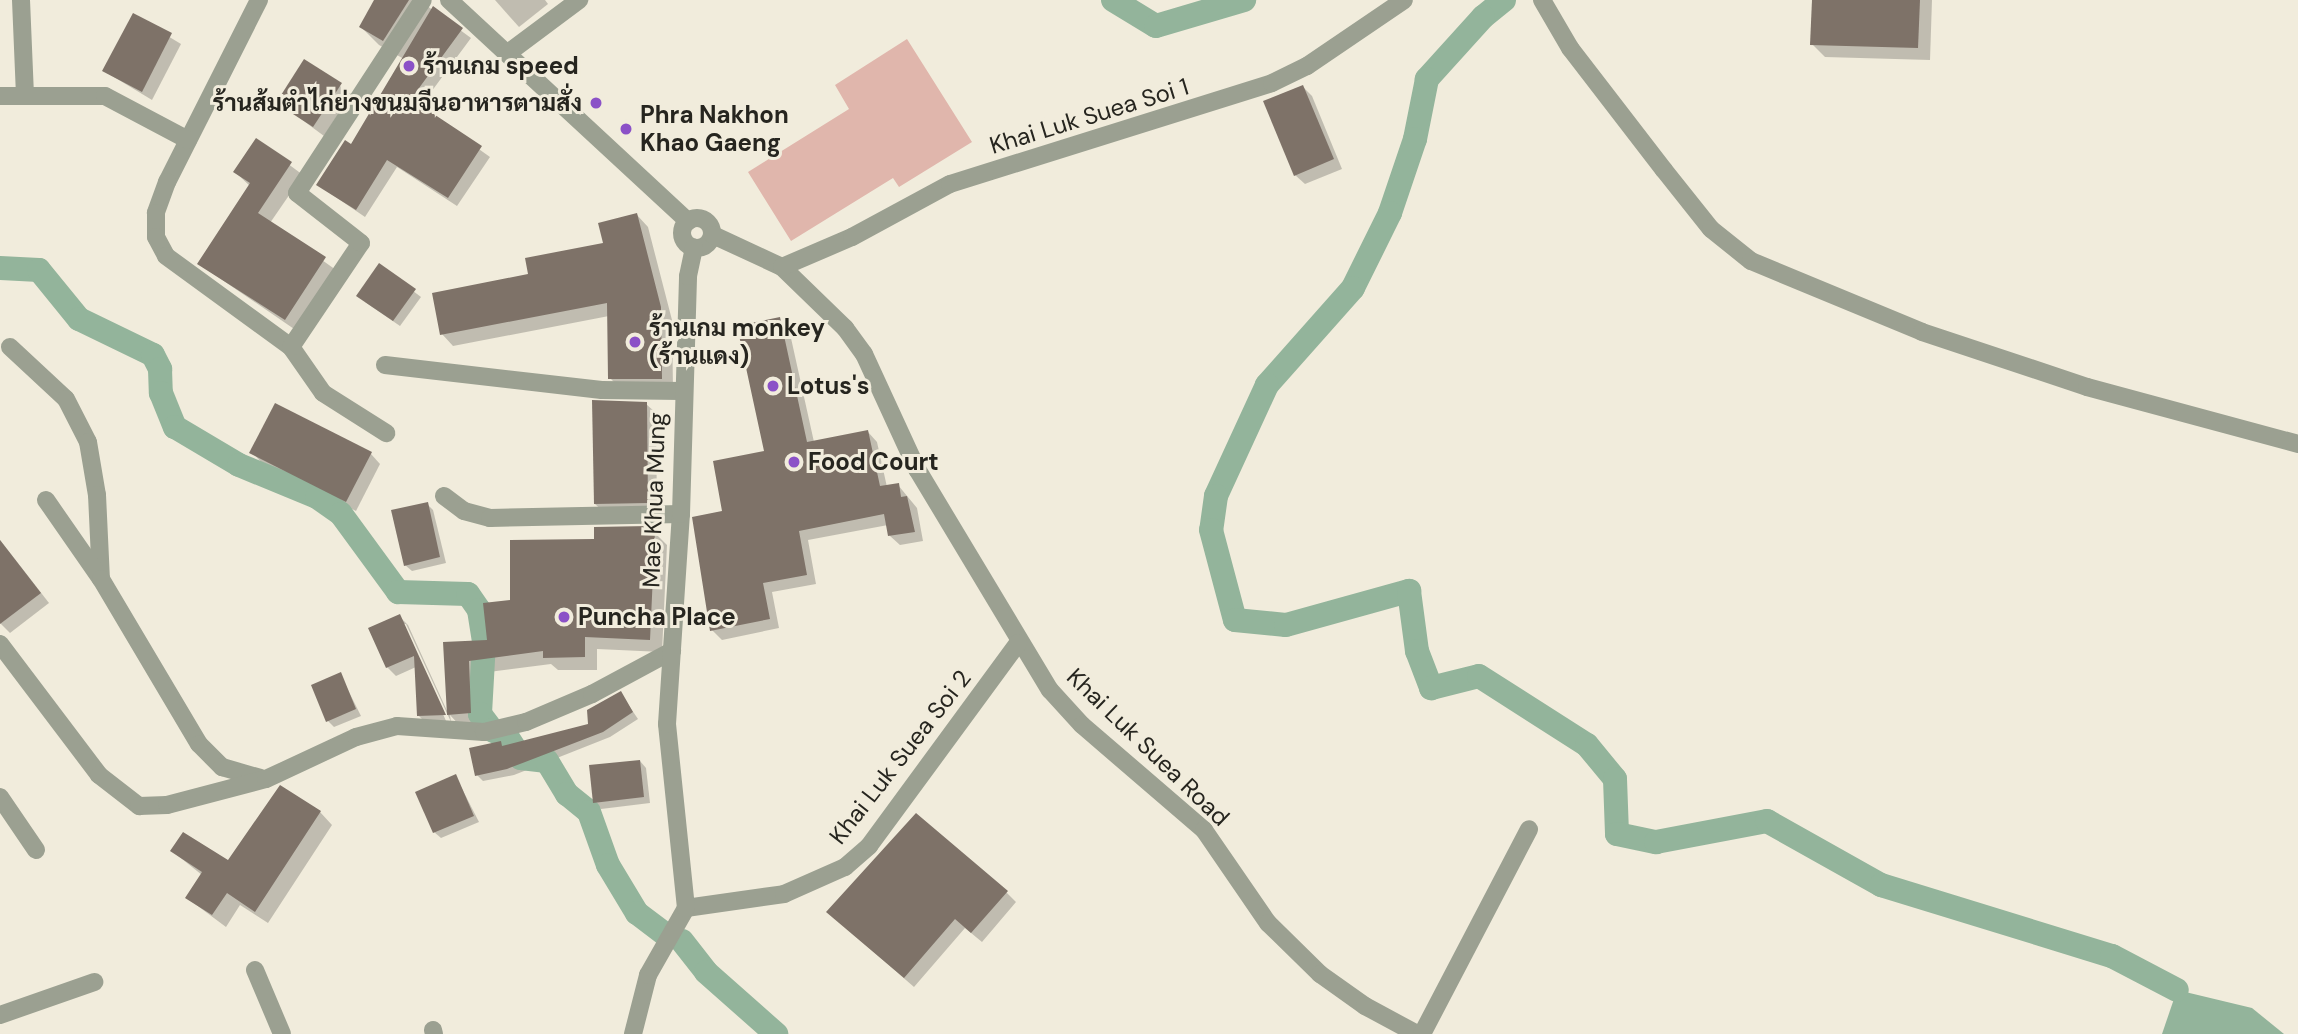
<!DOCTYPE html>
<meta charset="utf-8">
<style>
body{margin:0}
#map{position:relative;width:2298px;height:1034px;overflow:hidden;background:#f1ecdc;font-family:"DM Sans",Sarabun,sans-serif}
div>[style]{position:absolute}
.green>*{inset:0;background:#e0b6ac}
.water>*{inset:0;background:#93b49b}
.shadow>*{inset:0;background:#0003}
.canal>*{height:24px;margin:-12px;padding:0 12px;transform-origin:12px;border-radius:12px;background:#93b49b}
.building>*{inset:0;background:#7e7268}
.minor>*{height:18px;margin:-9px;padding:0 9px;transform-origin:9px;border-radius:9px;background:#9ba091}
.minor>.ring{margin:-9px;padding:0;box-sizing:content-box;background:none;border:18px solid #9ba091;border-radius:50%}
.dots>*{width:19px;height:19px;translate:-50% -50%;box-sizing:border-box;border:4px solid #f1ecdc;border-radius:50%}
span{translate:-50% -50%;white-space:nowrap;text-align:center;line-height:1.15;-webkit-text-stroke:6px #f1ecdc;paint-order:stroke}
.poi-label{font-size:24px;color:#26251f;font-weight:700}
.left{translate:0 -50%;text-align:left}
.right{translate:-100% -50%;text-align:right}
.street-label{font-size:24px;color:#26251f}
</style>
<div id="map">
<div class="green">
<div style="clip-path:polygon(907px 39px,972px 142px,899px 187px,893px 178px,791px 241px,748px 172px,849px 109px,835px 85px)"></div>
</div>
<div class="water">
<div style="clip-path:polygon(2177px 990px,2252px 1008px,2284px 1034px,2162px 1034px)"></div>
</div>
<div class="shadow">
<div style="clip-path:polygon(376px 0,419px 0,471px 38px,420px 107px,490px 157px,457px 206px,397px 167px,365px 217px,318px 185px,352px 146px,404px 59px,379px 45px,361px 27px)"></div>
<div style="clip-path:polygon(495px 0,545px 0,548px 4px,519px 27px)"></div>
<div style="clip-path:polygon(1813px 0,1932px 0,1930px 60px,1825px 57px,1812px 44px)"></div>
<div style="clip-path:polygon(133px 15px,181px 44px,152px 100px,104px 71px)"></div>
<div style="clip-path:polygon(305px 61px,351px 94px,324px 136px,278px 102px)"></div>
<div style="clip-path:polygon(1303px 87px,1312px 96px,1342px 169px,1305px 184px,1295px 175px)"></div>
<div style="clip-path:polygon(256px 140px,303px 175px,270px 223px,336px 270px,297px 331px,199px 264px,250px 186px,235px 172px)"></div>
<div style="clip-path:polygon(637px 215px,648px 227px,672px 320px,673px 389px,621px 389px,610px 378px,609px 316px,453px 346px,442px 334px,530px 276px,605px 244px)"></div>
<div style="clip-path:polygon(380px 266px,421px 297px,400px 326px,365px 302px)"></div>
<div style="clip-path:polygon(779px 319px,789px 329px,814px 442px,868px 432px,877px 442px,887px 487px,898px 485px,917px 508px,923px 541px,900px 545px,890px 536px,888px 525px,808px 540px,816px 584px,772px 592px,779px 628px,722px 640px,712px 630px,724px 513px,766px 452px)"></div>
<div style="clip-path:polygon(646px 404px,656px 413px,657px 512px,605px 513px,595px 504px)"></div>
<div style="clip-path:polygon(252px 452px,371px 454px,380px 464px,356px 511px,261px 462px)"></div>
<div style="clip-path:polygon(427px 504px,433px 510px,446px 563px,412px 571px,405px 565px)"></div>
<div style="clip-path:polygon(654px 532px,667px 545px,662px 652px,597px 649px,597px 670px,558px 670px,551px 664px,481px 673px,483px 726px,461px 727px,450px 715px,451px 722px,406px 624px,402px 624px,447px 723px,427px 724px,418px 715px,416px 667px,396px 676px,387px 667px,399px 616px,408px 625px,448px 713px,445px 644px,489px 642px,512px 601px,596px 540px)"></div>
<div style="clip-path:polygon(0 540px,49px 603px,10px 633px,0 623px)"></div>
<div style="clip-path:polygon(340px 674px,361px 716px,334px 727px,328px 721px)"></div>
<div style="clip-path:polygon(621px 694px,638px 719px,610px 737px,514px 775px,483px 781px,477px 775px,500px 743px,504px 747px,590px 725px)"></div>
<div style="clip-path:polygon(640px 761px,646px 768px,650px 803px,601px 809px,595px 802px)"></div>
<div style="clip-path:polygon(456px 777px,479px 822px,441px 838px,434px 832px)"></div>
<div style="clip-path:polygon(320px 812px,332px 825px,268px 923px,240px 905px,226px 927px,187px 898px,202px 875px,172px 851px,228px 863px)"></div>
<div style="clip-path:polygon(1006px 892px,1016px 902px,982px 942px,965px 928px,914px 987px,838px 921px)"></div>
</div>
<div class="canal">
<div style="left:1113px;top:0;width:50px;rotate:31.2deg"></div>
<div style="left:1156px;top:26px;width:92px;rotate:-16.5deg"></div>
<div style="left:1504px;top:0;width:27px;rotate:141deg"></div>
<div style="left:1483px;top:17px;width:84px;rotate:132.1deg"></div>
<div style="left:1427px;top:79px;width:61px;rotate:101.3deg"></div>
<div style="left:1415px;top:139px;width:78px;rotate:108.7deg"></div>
<div style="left:1390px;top:213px;width:84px;rotate:116.3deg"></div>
<div style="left:1353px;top:288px;width:130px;rotate:131.6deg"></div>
<div style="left:1267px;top:385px;width:122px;rotate:114.7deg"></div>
<div style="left:1216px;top:496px;width:34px;rotate:98deg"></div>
<div style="left:1211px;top:530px;width:93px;rotate:75.1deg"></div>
<div style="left:1235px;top:620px;width:51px;rotate:5.6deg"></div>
<div style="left:1286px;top:625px;width:128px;rotate:-15.5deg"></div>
<div style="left:1409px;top:591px;width:61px;rotate:82.4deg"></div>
<div style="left:1417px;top:651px;width:40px;rotate:69deg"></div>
<div style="left:1431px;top:688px;width:49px;rotate:-14deg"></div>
<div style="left:1479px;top:676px;width:128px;rotate:32.6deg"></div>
<div style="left:1587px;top:745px;width:44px;rotate:50.5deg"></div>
<div style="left:1615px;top:779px;width:55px;rotate:87.9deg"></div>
<div style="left:1617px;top:834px;width:40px;rotate:12deg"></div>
<div style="left:1656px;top:842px;width:113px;rotate:-10.7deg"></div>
<div style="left:1767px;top:821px;width:131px;rotate:29.3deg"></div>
<div style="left:1881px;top:885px;width:242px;rotate:17.1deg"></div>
<div style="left:2112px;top:956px;width:73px;rotate:27.6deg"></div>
<div style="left:0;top:268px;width:39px;rotate:3deg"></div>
<div style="left:39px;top:270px;width:63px;rotate:50.8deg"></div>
<div style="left:79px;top:319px;width:82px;rotate:25.9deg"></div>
<div style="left:153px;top:355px;width:16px;rotate:63deg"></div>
<div style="left:160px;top:369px;width:24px;rotate:88deg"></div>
<div style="left:161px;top:393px;width:37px;rotate:68deg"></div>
<div style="left:175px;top:427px;width:74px;rotate:30.7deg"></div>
<div style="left:239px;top:465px;width:84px;rotate:22.3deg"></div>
<div style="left:317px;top:497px;width:29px;rotate:35deg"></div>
<div style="left:341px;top:514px;width:97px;rotate:53.8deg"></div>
<div style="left:398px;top:592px;width:70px;rotate:1.6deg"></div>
<div style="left:468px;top:594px;width:19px;rotate:55deg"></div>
<div style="left:479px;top:610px;width:32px;rotate:81deg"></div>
<div style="left:484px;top:642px;width:72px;rotate:93.2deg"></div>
<div style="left:480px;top:714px;width:20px;rotate:53deg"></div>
<div style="left:492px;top:730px;width:18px;rotate:27deg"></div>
<div style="left:508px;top:738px;width:24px;rotate:57deg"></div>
<div style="left:521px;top:758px;width:26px;rotate:7deg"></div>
<div style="left:547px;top:761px;width:39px;rotate:59deg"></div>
<div style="left:567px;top:794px;width:28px;rotate:39deg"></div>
<div style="left:589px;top:812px;width:56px;rotate:70.3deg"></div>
<div style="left:608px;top:865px;width:56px;rotate:58.9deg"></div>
<div style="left:637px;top:913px;width:35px;rotate:37deg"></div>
<div style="left:682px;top:941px;width:39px;rotate:52deg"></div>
<div style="left:706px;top:972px;width:94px;rotate:41.5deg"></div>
</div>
<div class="building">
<div style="clip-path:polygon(374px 0,409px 0,383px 41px,359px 27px)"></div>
<div style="clip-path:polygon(1812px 0,1920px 0,1918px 48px,1810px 45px)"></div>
<div style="clip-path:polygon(433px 6px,463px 28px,411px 99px,482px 146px,448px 198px,387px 160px,356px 210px,316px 185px,345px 140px,351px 144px)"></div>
<div style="clip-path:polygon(133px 13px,172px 33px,142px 92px,102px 71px)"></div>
<div style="clip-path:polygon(304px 59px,342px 83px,313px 127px,276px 103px)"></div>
<div style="clip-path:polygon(1303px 85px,1334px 159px,1294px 176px,1263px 101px)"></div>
<div style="clip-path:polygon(256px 138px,292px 162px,258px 213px,326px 257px,285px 320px,197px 264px,250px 183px,233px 172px)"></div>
<div style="clip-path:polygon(637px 213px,661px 307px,662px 379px,608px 379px,607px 303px,440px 335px,432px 293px,528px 274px,525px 258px,603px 243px,598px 223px)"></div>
<div style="clip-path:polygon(379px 263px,416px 289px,393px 321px,356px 296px)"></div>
<div style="clip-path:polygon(780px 317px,807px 442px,868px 430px,880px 486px,899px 483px,901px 497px,907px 496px,915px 532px,888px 536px,884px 514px,799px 531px,807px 575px,763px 583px,770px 619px,710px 631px,692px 517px,722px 511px,713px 461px,764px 451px,737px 326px)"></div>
<div style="clip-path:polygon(592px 400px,647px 402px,648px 503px,594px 504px)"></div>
<div style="clip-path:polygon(275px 403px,372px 452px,346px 502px,249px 453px)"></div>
<div style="clip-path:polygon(428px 502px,440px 557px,404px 566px,391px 510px)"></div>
<div style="clip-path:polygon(649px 526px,655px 531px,650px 640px,585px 637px,585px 657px,543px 658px,543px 651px,469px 661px,471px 713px,447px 715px,443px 642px,487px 640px,483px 603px,510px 600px,510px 540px,594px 539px,594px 527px)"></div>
<div style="clip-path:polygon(0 540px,41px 593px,0 624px)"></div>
<div style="clip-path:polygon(400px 614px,418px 654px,446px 715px,417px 716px,414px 656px,386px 668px,368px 628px)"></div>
<div style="clip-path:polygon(341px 672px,356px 709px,326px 722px,311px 685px)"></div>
<div style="clip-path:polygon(621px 691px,633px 712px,603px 732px,507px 769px,475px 776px,469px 748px,501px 741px,502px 746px,588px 724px,587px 710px)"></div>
<div style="clip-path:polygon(640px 760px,644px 797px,593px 803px,589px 765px)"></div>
<div style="clip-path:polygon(456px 774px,474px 816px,433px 833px,415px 792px)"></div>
<div style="clip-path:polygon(280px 785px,321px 811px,255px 912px,227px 893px,212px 915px,185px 898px,202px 872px,170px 851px,183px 832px,228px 860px)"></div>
<div style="clip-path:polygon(916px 813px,1008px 891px,971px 933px,955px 919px,904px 978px,826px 912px)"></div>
</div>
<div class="minor">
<div style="left:21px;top:0;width:95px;rotate:87.6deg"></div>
<div style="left:259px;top:0;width:204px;rotate:116.8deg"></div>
<div style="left:167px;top:182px;width:33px;rotate:110deg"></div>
<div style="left:156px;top:213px;width:24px;rotate:90deg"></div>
<div style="left:156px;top:237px;width:21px;rotate:62deg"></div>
<div style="left:166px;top:256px;width:155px;rotate:36.1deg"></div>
<div style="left:291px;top:347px;width:56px;rotate:55.2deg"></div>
<div style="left:323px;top:393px;width:75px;rotate:32.4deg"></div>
<div style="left:449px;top:0;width:326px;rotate:42.8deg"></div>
<div style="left:1542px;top:0;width:56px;rotate:59.7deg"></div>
<div style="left:1570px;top:48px;width:154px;rotate:52.4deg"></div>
<div style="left:1664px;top:170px;width:75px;rotate:51.5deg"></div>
<div style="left:1711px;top:229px;width:51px;rotate:38.7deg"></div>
<div style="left:1751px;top:261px;width:185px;rotate:22.5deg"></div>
<div style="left:1922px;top:332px;width:174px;rotate:18.4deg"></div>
<div style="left:2087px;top:387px;width:219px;rotate:15.1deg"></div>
<div style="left:508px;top:53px;width:89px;rotate:-36.7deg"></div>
<div style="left:0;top:96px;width:105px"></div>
<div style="left:105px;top:96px;width:94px;rotate:27.9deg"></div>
<div class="ring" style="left:682px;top:218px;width:12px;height:12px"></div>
<div style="left:713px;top:235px;width:76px;rotate:24.9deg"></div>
<div style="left:782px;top:267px;width:88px;rotate:44.1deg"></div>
<div style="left:845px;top:328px;width:32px;rotate:54deg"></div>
<div style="left:864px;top:354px;width:127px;rotate:65.3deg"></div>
<div style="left:917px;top:469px;width:258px;rotate:59deg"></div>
<div style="left:1050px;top:690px;width:47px;rotate:47.6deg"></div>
<div style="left:1082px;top:725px;width:161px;rotate:40.7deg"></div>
<div style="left:1204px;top:830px;width:113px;rotate:55.5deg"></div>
<div style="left:1268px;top:923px;width:73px;rotate:44.4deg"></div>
<div style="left:1320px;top:974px;width:55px;rotate:35.4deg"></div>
<div style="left:1365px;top:1006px;width:59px;rotate:28.3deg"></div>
<div style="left:782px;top:267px;width:76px;rotate:-23.2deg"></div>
<div style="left:852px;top:237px;width:111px;rotate:-28.4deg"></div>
<div style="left:950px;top:184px;width:337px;rotate:-17.4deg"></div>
<div style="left:1272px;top:83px;width:39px;rotate:-26deg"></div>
<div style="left:1307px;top:66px;width:117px;rotate:-34.2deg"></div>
<div style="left:10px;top:347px;width:76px;rotate:42.9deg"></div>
<div style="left:66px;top:399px;width:48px;rotate:62.9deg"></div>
<div style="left:88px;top:442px;width:54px;rotate:80.4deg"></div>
<div style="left:97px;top:495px;width:84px;rotate:87.3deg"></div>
<div style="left:291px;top:347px;width:125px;rotate:-56.1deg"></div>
<div style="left:361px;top:243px;width:81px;rotate:-142deg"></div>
<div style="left:297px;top:193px;width:230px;rotate:-56.9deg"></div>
<div style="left:385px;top:365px;width:218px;rotate:6.6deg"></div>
<div style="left:602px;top:390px;width:79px;rotate:0.7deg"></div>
<div style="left:444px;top:496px;width:25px;rotate:37deg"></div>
<div style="left:464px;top:511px;width:27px;rotate:15deg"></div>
<div style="left:490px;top:518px;width:191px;rotate:-1.2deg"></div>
<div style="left:46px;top:500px;width:96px;rotate:55.2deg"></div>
<div style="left:101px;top:579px;width:192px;rotate:59.3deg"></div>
<div style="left:199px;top:744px;width:33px;rotate:45deg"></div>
<div style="left:222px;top:767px;width:40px;rotate:16deg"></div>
<div style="left:0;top:644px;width:164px;rotate:52.9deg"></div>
<div style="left:99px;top:775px;width:51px;rotate:37.8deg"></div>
<div style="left:139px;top:806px;width:28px;rotate:-2deg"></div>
<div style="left:167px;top:805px;width:102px;rotate:-14.7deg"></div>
<div style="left:266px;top:779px;width:99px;rotate:-25deg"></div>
<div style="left:356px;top:737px;width:42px;rotate:-15deg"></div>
<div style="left:397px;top:726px;width:87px;rotate:3.9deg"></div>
<div style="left:484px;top:732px;width:43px;rotate:-13.4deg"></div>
<div style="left:526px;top:722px;width:72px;rotate:-23deg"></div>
<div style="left:592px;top:694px;width:91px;rotate:-28.3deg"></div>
<div style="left:0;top:797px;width:64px;rotate:55.8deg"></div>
<div style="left:686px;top:908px;width:99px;rotate:-8.1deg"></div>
<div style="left:784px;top:894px;width:67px;rotate:-23.9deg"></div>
<div style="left:845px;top:867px;width:32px;rotate:-41deg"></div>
<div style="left:869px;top:846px;width:252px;rotate:-53.7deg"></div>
<div style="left:255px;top:970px;width:69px;rotate:67.1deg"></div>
<div style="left:0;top:1015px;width:100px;rotate:-19.3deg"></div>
<div style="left:433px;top:1030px;width:4px;rotate:76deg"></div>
<div style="left:633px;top:1034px;width:61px;rotate:-75.7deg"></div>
<div style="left:648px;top:975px;width:77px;rotate:-60.4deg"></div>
<div style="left:686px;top:908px;width:185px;rotate:-95.9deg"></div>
<div style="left:667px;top:724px;width:210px;rotate:-86.2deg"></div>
<div style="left:681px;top:514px;width:238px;rotate:-88.3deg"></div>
<div style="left:688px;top:276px;width:29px;rotate:-78deg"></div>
<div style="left:1422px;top:1034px;width:231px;rotate:-62.4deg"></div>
</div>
<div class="dots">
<div style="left:409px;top:66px;background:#8b51c7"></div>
<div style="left:596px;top:103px;background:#8b51c7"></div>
<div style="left:626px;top:129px;background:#8b51c7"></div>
<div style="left:635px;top:342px;background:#8b51c7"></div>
<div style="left:773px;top:386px;background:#8b51c7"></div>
<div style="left:794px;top:462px;background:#8b51c7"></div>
<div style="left:564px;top:617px;background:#8b51c7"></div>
</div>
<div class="poi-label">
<span class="left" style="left:423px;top:66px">ร้านเกม speed</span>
<span class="right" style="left:582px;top:103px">ร้านส้มตำไก่ย่างขนมจีนอาหารตามสั่ง</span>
<span class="left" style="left:640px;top:129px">Phra Nakhon<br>Khao Gaeng</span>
<span class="left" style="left:649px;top:342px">ร้านเกม monkey<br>(ร้านแดง)</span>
<span class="left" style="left:787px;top:386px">Lotus's</span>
<span class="left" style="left:808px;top:462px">Food Court</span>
<span class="left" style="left:578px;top:617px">Puncha Place</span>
</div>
<div class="street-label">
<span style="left:1089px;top:116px;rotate:-17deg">Khai Luk Suea Soi 1</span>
<span style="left:654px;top:500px;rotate:-88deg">Mae Khua Mung</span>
<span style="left:1148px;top:747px;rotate:44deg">Khai Luk Suea Road</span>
<span style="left:900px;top:757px;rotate:-52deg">Khai Luk Suea Soi 2</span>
</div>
</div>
